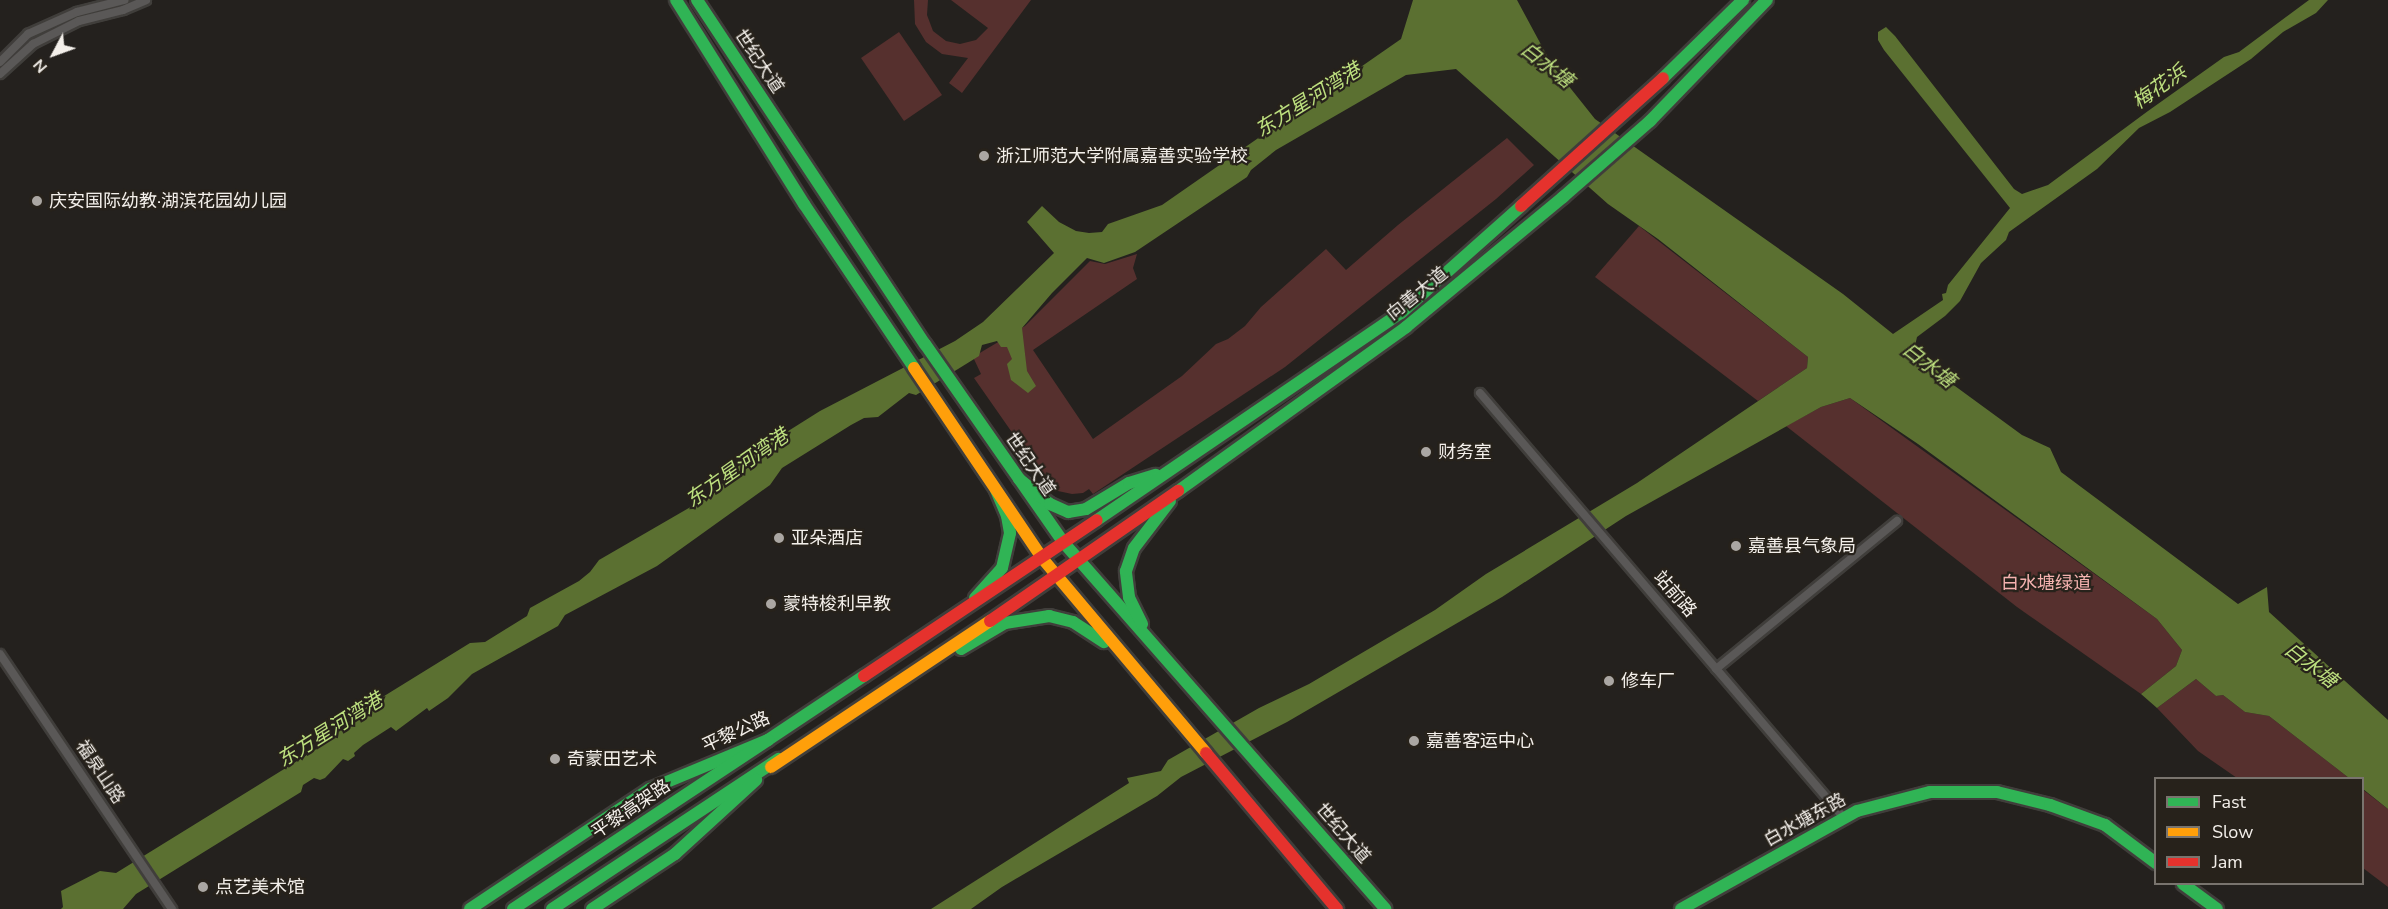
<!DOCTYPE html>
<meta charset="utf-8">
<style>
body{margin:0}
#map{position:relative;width:2388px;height:909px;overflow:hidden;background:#24211e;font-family:"Nunito Sans","Noto Sans SC",sans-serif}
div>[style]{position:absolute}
.green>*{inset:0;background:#56302e}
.water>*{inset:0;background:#5b7031}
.roads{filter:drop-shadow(2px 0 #403e3b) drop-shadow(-2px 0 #403e3b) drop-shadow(0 2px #403e3b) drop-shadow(0 -2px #403e3b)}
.street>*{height:8px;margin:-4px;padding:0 4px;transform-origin:4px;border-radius:4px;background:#5a5857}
.fast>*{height:12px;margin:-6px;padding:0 6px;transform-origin:6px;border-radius:6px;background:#30b455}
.slow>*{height:12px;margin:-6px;padding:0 6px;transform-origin:6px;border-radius:6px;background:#ff9f0a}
.jam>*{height:12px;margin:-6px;padding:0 6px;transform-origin:6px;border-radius:6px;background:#e5322d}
.dots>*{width:16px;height:16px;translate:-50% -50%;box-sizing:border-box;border:3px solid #27221b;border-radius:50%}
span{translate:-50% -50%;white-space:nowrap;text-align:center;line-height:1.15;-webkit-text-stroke:4.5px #27221b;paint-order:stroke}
.street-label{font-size:18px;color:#f3efea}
.poi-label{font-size:18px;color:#f3efea}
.left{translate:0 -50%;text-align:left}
.park-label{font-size:18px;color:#f4b2af}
.water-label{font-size:20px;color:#bde07f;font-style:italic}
.legend{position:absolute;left:2154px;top:777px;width:210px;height:108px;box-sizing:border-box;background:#27221b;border:2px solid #79746e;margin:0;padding:8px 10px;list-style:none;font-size:18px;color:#f3efea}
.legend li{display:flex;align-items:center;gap:12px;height:30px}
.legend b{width:30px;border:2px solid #79746e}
.north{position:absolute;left:24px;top:24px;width:60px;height:60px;-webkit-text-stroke:4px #27221b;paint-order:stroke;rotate:229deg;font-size:16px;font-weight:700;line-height:24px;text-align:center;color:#f3efea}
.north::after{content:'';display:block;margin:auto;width:21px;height:27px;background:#f3efea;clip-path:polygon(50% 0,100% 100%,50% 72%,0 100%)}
</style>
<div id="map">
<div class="green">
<div style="clip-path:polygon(914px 0,928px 0,927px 15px,933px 31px,946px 41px,960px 44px,976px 40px,988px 28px,951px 0,1031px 0,962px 93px,949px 83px,968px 58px,942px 54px,926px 42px,915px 24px)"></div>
<div style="clip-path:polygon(899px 32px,942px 95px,904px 121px,861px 58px)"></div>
<div style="clip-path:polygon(1507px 138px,1534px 165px,1496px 199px,1285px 367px,1093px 494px,1089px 489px,1083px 493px,1072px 494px,1058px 491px,1046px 481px,974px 378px,981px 374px,973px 357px,1025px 326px,1090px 261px,1105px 264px,1137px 254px,1133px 268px,1137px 279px,1033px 350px,1093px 439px,1182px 376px,1216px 344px,1228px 339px,1245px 326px,1261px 307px,1326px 249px,1346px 270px,1398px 225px)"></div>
<div style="clip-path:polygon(1639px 226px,1808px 357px,1807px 368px,1758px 401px,1595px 277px)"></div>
<div style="clip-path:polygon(1850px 398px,2157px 619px,2182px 650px,2176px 666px,2141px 694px,2017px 607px,1786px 426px,1821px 407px)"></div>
<div style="clip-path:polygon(2196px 679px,2216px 696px,2223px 695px,2245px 712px,2269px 716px,2349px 778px,2237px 778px,2198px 751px,2157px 708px)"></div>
<div style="clip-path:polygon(2362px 789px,2388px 809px,2388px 887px,2363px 868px)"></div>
</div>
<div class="water">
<div style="clip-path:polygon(1413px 0,1517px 0,1552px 65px,1595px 119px,1843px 294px,1893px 334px,1943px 300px,1942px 294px,1946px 293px,1948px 285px,2010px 208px,1884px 50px,1878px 40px,1878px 32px,1886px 27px,1895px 36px,2014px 189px,2022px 194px,2048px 185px,2148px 111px,2224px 57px,2239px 52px,2309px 0,2328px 0,2316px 13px,2283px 32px,2251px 59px,2170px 112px,2139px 128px,2097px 169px,2009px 232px,2006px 240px,1981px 263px,1960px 301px,1945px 316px,1917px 337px,1915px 346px,1944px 378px,2022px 435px,2050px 448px,2061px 472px,2238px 604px,2267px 587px,2269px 612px,2388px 720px,2388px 809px,2363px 789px,2362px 778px,2349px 778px,2269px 716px,2245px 712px,2223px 695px,2216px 696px,2196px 679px,2157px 708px,2141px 694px,2176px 666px,2182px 650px,2157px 619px,1918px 444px,1850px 398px,1821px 407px,1626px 516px,1502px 597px,1287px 722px,1181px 777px,1157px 796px,1002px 887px,971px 909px,931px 909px,1129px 783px,1127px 778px,1161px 771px,1168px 760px,1259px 708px,1309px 684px,1435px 610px,1486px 574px,1637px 483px,1807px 368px,1808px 357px,1658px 239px,1608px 204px,1456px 69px,1406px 75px,1276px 150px,1251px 170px,1247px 177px,1135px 252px,1104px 263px,1087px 258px,1052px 293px,1022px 328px,1027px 371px,1036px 386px,1028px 393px,1011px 380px,1007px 364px,1012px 359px,1007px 347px,1001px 347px,997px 341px,982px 345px,979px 356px,916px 395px,909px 393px,878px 417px,864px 418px,851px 425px,782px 468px,770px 485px,657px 566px,565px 615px,558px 626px,472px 674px,448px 698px,429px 711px,427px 708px,396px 731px,391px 727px,363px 745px,354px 753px,355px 756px,348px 761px,343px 759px,325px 778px,320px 780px,314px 778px,303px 785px,301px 792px,136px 894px,123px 909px,61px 909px,63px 907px,61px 891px,100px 871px,116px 873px,268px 779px,315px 750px,368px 706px,470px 643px,485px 642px,527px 616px,530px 608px,579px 581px,590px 572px,599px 560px,713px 494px,747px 457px,820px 411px,955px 341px,983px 322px,1054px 253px,1027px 222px,1042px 206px,1059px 222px,1076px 231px,1089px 233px,1102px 232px,1108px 224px,1162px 205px,1401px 39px)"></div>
</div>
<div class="roads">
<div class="street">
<div style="left:0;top:62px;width:40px;rotate:-45deg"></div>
<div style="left:28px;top:34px;width:54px;rotate:-24.2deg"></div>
<div style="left:77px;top:12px;width:49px;rotate:-14.3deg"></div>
<div style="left:0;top:74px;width:45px;rotate:-42.3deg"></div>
<div style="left:33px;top:44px;width:51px;rotate:-26.6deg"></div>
<div style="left:79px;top:21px;width:45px;rotate:-14deg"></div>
<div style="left:123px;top:10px;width:25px;rotate:-23deg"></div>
<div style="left:1480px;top:393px;width:560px;rotate:49.42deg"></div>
<div style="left:0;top:654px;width:308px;rotate:56deg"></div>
<div style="left:1716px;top:669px;width:234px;rotate:-39.3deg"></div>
</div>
<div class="fast">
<div style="left:676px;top:0;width:241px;rotate:57.9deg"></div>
<div style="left:804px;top:204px;width:197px;rotate:56.1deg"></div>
<div style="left:697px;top:0;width:413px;rotate:56.5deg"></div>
<div style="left:925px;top:344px;width:243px;rotate:55.1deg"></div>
<div style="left:1663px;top:78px;width:112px;rotate:-44.3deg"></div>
<div style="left:1019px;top:479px;width:40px;rotate:39deg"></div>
<div style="left:1050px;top:504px;width:20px;rotate:24deg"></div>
<div style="left:1068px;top:512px;width:18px;rotate:-9deg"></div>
<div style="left:1086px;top:509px;width:50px;rotate:-31.2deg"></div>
<div style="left:1129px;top:483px;width:28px;rotate:-17deg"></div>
<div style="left:1178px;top:491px;width:281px;rotate:-35.7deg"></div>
<div style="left:1406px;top:327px;width:204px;rotate:-39.6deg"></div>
<div style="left:1563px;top:197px;width:116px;rotate:-41.1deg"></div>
<div style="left:1650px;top:121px;width:168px;rotate:-46deg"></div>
<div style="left:1097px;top:520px;width:368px;rotate:-34.3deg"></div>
<div style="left:1401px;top:313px;width:161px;rotate:-41.7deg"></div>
<div style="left:1064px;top:543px;width:487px;rotate:48.7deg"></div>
<div style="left:975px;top:598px;width:40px;rotate:-48deg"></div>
<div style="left:1002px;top:568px;width:36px;rotate:-77deg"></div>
<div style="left:1010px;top:533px;width:17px;rotate:-100deg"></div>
<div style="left:1007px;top:516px;width:28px;rotate:-113deg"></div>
<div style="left:1142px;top:624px;width:30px;rotate:-116deg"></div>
<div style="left:1129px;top:597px;width:26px;rotate:-97deg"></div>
<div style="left:1126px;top:571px;width:24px;rotate:-71deg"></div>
<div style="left:1134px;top:548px;width:59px;rotate:-52.5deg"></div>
<div style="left:961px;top:649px;width:51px;rotate:-30.6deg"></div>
<div style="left:1005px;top:623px;width:45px;rotate:-9deg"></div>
<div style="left:1049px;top:616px;width:25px;rotate:14deg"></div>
<div style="left:1073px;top:622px;width:37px;rotate:33deg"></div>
<div style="left:2183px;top:884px;width:42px;rotate:36.3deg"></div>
<div style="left:470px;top:909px;width:216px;rotate:-33.7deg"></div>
<div style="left:650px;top:789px;width:128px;rotate:-22.6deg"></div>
<div style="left:768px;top:740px;width:115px;rotate:-33.7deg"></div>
<div style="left:513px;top:909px;width:306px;rotate:-33.5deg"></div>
<div style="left:552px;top:909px;width:272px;rotate:-33.5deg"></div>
<div style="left:592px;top:909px;width:100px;rotate:-33.5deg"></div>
<div style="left:675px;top:854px;width:110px;rotate:-42.4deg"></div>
<div style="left:1681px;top:909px;width:201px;rotate:-29.1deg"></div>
<div style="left:1857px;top:811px;width:75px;rotate:-14.6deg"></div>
<div style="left:1930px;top:792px;width:67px"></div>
<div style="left:1997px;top:792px;width:55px;rotate:13.8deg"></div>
<div style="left:2050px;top:805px;width:59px;rotate:20deg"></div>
<div style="left:2105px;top:825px;width:64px;rotate:36.7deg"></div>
</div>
<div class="slow">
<div style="left:914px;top:368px;width:229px;rotate:56deg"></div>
<div style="left:1042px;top:558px;width:255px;rotate:49.9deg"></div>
<div style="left:771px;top:767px;width:263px;rotate:-33.7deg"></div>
</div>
<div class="jam">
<div style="left:1521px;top:206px;width:191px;rotate:-42deg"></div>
<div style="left:990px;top:621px;width:229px;rotate:-34.7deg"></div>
<div style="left:864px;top:676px;width:280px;rotate:-33.8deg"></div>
<div style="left:1206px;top:753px;width:204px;rotate:50deg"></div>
</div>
</div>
<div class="dots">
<div style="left:984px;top:156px;background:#aba7a3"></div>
<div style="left:37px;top:201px;background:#aba7a3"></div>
<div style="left:1426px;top:452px;background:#aba7a3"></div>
<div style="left:779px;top:538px;background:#aba7a3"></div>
<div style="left:1736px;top:546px;background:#aba7a3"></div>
<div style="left:771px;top:604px;background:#aba7a3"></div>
<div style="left:1609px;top:681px;background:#aba7a3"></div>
<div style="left:1414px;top:741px;background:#aba7a3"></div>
<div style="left:555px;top:759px;background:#aba7a3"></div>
<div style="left:203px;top:887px;background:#aba7a3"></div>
</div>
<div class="street-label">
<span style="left:759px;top:61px;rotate:56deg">世纪大道</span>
<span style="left:1417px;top:294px;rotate:-39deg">向善大道</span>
<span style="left:1030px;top:464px;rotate:55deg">世纪大道</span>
<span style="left:1675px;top:594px;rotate:49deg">站前路</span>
<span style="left:736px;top:732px;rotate:-25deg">平黎公路</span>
<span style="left:100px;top:772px;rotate:56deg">福泉山路</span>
<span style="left:631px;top:809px;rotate:-34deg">平黎高架路</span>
<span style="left:1805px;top:820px;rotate:-29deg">白水塘东路</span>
<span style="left:1343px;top:833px;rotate:49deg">世纪大道</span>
</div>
<div class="poi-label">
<span class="left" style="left:996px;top:156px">浙江师范大学附属嘉善实验学校</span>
<span class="left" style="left:49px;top:201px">庆安国际幼教·湖滨花园幼儿园</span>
<span class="left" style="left:1438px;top:452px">财务室</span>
<span class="left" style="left:791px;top:538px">亚朵酒店</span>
<span class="left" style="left:1748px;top:546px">嘉善县气象局</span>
<span class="left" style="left:783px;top:604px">蒙特梭利早教</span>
<span class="left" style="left:1621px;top:681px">修车厂</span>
<span class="left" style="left:1426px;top:741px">嘉善客运中心</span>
<span class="left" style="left:567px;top:759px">奇蒙田艺术</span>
<span class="left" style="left:215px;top:887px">点艺美术馆</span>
</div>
<div class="park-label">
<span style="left:2046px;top:583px">白水塘绿道</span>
</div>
<div class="water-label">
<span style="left:1547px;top:65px;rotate:38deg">白水塘</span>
<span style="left:2159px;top:87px;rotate:-35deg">梅花浜</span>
<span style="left:1308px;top:100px;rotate:-32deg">东方星河湾港</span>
<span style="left:1929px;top:365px;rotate:38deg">白水塘</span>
<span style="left:737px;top:468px;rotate:-35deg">东方星河湾港</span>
<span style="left:2311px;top:665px;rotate:38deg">白水塘</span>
<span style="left:330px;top:730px;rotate:-32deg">东方星河湾港</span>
</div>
<ul class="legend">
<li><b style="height:8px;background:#30b455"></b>Fast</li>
<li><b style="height:8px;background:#ff9f0a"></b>Slow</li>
<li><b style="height:8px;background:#e5322d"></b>Jam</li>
</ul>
<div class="north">N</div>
</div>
